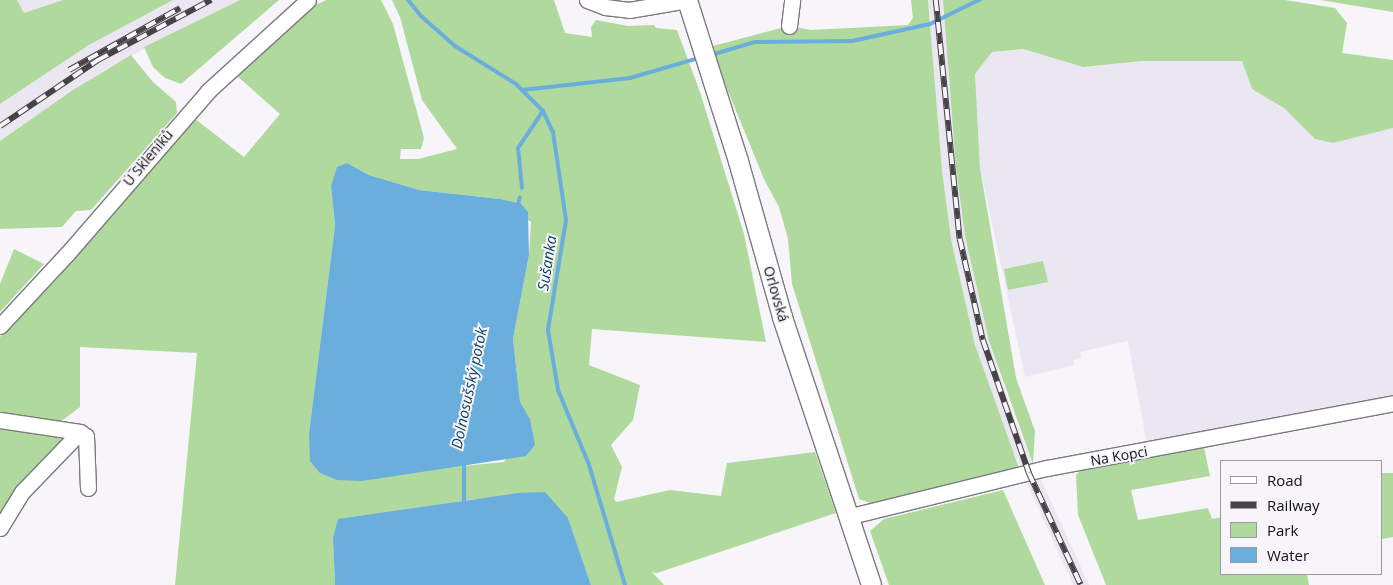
<!DOCTYPE html>
<meta charset="utf-8">
<style>
body{margin:0}
#map{position:relative;width:1393px;height:585px;overflow:hidden;background:#f7f5fa;font-family:"Open Sans",sans-serif}
div>[style]{position:absolute}
.built>*{inset:0;background:#ebe7f2}
.green>*{inset:0;background:#b0d99e}
.water>*{inset:0;background:#6aaedd}
.stream>*{height:4px;margin:-2px;padding:0 2px;transform-origin:2px;border-radius:2px;background:#6aaedd}
.roads{filter:drop-shadow(1px 0 #7c7a7e) drop-shadow(-1px 0 #7c7a7e) drop-shadow(0 1px #7c7a7e) drop-shadow(0 -1px #7c7a7e)}
.minor>*{height:15px;margin:-7.5px;padding:0 7.5px;transform-origin:7.5px;border-radius:7.5px;background:#fff}
.major>*{height:19px;margin:-9.5px;padding:0 9.5px;transform-origin:9.5px;border-radius:9.5px;background:#fff}
.rail>*{height:5.5px;margin-top:-2.75px;transform-origin:0;background:repeating-linear-gradient(90deg,#f7f5fa 0 11px,#454346 0 22px);box-sizing:border-box;border-block:1px solid #454346}
span{translate:-50% -50%;white-space:nowrap;text-align:center;line-height:1.15;-webkit-text-stroke:4px #f7f5fa;paint-order:stroke}
.street-label{font-size:14px;color:#100f11}
.water-label{font-size:15px;color:#084160;font-style:italic}
.legend{position:absolute;left:1220px;top:460px;width:162px;height:115px;box-sizing:border-box;background:#f7f5fa;border:1px solid #9b999d;margin:0;padding:6px 9px;list-style:none;font-size:15px;color:#100f11}
.legend li{display:flex;align-items:center;gap:10px;height:25px}
.legend b{width:25px;border:1px solid #9b999d}
</style>
<div id="map">
<div class="built">
<div style="clip-path:polygon(17px 0,63px 0,24px 13px)"></div>
<div style="clip-path:polygon(173px 0,240px 0,104px 70px,0 141px,0 104px,89px 45px)"></div>
<div style="clip-path:polygon(928px 0,943px 0,956px 168px,965px 236px,989px 341px,1016px 424px,1089px 585px,1073px 585px,1003px 430px,975px 345px,951px 239px,942px 170px)"></div>
<div style="clip-path:polygon(1023px 49px,1083px 67px,1142px 61px,1242px 61px,1252px 89px,1284px 108px,1315px 139px,1333px 143px,1393px 128px,1393px 396px,1147px 445px,1128px 341px,1080px 352px,1081px 358px,1073px 360px,1074px 365px,1025px 377px,980px 168px,975px 74px,992px 52px)"></div>
</div>
<div class="green">
<div style="clip-path:polygon(0 0,17px 0,24px 13px,63px 0,173px 0,89px 45px,0 104px)"></div>
<div style="clip-path:polygon(240px 0,279px 0,181px 84px,165px 78px,153px 67px,144px 47px)"></div>
<div style="clip-path:polygon(evenodd,326px 0,381px 0,393px 24px,424px 138px,421px 149px,401px 149px,400px 159px,418px 159px,457px 149px,422px 100px,400px 17px,392px 0,554px 0,565px 33px,592px 37px,591px 27px,596px 20px,628px 26px,654px 25px,656px 28px,677px 30px,700px 92px,744px 234px,766px 342px,592px 329px,589px 365px,640px 385px,633px 420px,611px 445px,622px 467px,614px 499px,616px 502px,670px 490px,721px 496px,727px 463px,815px 452px,836px 513px,657px 573px,652px 572px,664px 585px,591px 585px,568px 518px,475px 499px,382px 514px,333px 538px,335px 585px,175px 585px,197px 353px,80px 347px,80px 407px,60px 422px,0 416px,0 337px,194px 118px,244px 157px,280px 114px,236px 75px,310px 8px,326px 0,347px 163px,369px 175px,419px 190px,500px 199px,531px 222px,529px 255px,513px 339px,520px 403px,530px 419px,504px 462px,463px 466px,309px 433px,335px 225px,331px 186px,347px 163px)"></div>
<div style="clip-path:polygon(911px 0,928px 0,942px 170px,951px 239px,975px 345px,1019px 468px,876px 505px,859px 499px,792px 284px,788px 239px,779px 207px,764px 179px,723px 79px,713px 46px,789px 26px,811px 30px,908px 25px,913px 18px)"></div>
<div style="clip-path:polygon(943px 0,1285px 0,1335px 8px,1347px 23px,1342px 53px,1393px 60px,1393px 128px,1333px 143px,1315px 139px,1284px 108px,1252px 89px,1242px 61px,1142px 61px,1083px 67px,1023px 49px,992px 52px,975px 74px,980px 168px,1016px 378px,1035px 431px,1033px 464px,989px 341px,965px 236px,956px 168px)"></div>
<div style="clip-path:polygon(1320px 0,1393px 0,1393px 12px)"></div>
<div style="clip-path:polygon(131px 55px,153px 82px,176px 102px,177px 113px,91px 210px,76px 211px,62px 227px,0 229px,0 141px,73px 90px)"></div>
<div style="clip-path:polygon(14px 249px,44px 264px,0 312px,0 284px)"></div>
<div style="clip-path:polygon(1043px 261px,1048px 282px,1008px 290px,1004px 269px)"></div>
<div style="clip-path:polygon(0 424px,59px 434px,61px 440px,59px 448px,0 519px)"></div>
<div style="clip-path:polygon(1204px 447px,1210px 476px,1131px 490px,1138px 520px,1208px 508px,1212px 519px,1222px 517px,1222px 574px,1307px 574px,1309px 585px,1106px 585px,1078px 515px,1076px 475px,1081px 470px)"></div>
<div style="clip-path:polygon(1382px 473px,1393px 473px,1393px 537px,1382px 539px)"></div>
<div style="clip-path:polygon(1003px 490px,1045px 585px,889px 585px,870px 531px,884px 519px)"></div>
</div>
<div class="water">
<div style="clip-path:polygon(347px 163px,369px 175px,419px 190px,500px 199px,521px 204px,528px 212px,529px 255px,513px 339px,520px 402px,530px 419px,535px 445px,526px 456px,362px 481px,337px 480px,320px 473px,310px 461px,309px 433px,335px 225px,331px 186px,337px 167px)"></div>
<div style="clip-path:polygon(545px 492px,568px 518px,591px 585px,335px 585px,333px 538px,338px 519px,518px 493px)"></div>
</div>
<div class="stream">
<div style="left:408px;top:0;width:21px;rotate:51deg"></div>
<div style="left:421px;top:16px;width:45px;rotate:41.4deg"></div>
<div style="left:455px;top:46px;width:72px;rotate:31.9deg"></div>
<div style="left:516px;top:84px;width:38px;rotate:45deg"></div>
<div style="left:543px;top:111px;width:23px;rotate:65deg"></div>
<div style="left:553px;top:132px;width:89px;rotate:81.6deg"></div>
<div style="left:566px;top:220px;width:111px;rotate:99.3deg"></div>
<div style="left:548px;top:330px;width:61px;rotate:80.5deg"></div>
<div style="left:558px;top:390px;width:81px;rotate:67.5deg"></div>
<div style="left:589px;top:465px;width:125px;rotate:73.3deg"></div>
<div style="left:711px;top:55px;width:46px;rotate:-16.5deg"></div>
<div style="left:755px;top:42px;width:97px;rotate:-0.6deg"></div>
<div style="left:852px;top:41px;width:80px;rotate:-12.3deg"></div>
<div style="left:930px;top:24px;width:55px;rotate:-26.1deg"></div>
<div style="left:522px;top:90px;width:109px;rotate:-6.3deg"></div>
<div style="left:630px;top:78px;width:72px;rotate:-16.2deg"></div>
<div style="left:522px;top:188px;width:40px;rotate:-95.7deg"></div>
<div style="left:518px;top:148px;width:45px;rotate:-56deg"></div>
<div style="left:517px;top:208px;width:11px;rotate:-75deg"></div>
<div style="left:464px;top:505px;width:43px;rotate:-90deg"></div>
</div>
<div class="roads">
<div class="minor">
<div style="left:587px;top:0;width:19px;rotate:21deg"></div>
<div style="left:605px;top:7px;width:24px;rotate:7deg"></div>
<div style="left:629px;top:10px;width:61px;rotate:-9.5deg"></div>
<div style="left:789px;top:26px;width:26px;rotate:-83deg"></div>
<div style="left:0;top:326px;width:98px;rotate:-47.1deg"></div>
<div style="left:67px;top:254px;width:216px;rotate:-49.1deg"></div>
<div style="left:208px;top:91px;width:135px;rotate:-42.3deg"></div>
<div style="left:0;top:420px;width:81px;rotate:8.5deg"></div>
<div style="left:847px;top:517px;width:206px;rotate:-13.8deg"></div>
<div style="left:1047px;top:468px;width:352px;rotate:-10.6deg"></div>
<div style="left:0;top:528px;width:42px;rotate:-58.6deg"></div>
<div style="left:22px;top:492px;width:83px;rotate:-46deg"></div>
<div style="left:80px;top:432px;width:7px;rotate:34deg"></div>
<div style="left:86px;top:436px;width:52px;rotate:87.8deg"></div>
</div>
<div class="major">
<div style="left:687px;top:0;width:169px;rotate:72.4deg"></div>
<div style="left:738px;top:161px;width:162px;rotate:74.2deg"></div>
<div style="left:782px;top:317px;width:282px;rotate:71.6deg"></div>
</div>
</div>
<div class="rail">
<div style="left:936px;top:0;width:240px;rotate:84.3deg"></div>
<div style="left:960px;top:239px;width:104px;rotate:77.2deg"></div>
<div style="left:983px;top:340px;width:141px;rotate:70.9deg"></div>
<div style="left:1029px;top:473px;width:123px;rotate:65.1deg"></div>
<div style="left:69px;top:70px;width:127px;rotate:-29.2deg"></div>
<div style="left:0;top:126px;width:118px;rotate:-34deg"></div>
<div style="left:98px;top:60px;width:128px;rotate:-28deg"></div>
</div>
<div class="street-label">
<span style="left:148px;top:158px;rotate:-50deg">U Skleníků</span>
<span style="left:776px;top:294px;rotate:74deg">Orlovská</span>
<span style="left:1119px;top:456px;rotate:-10deg">Na Kopci</span>
</div>
<div class="water-label">
<span style="left:547px;top:263px;rotate:-81deg">Sušanka</span>
<span style="left:469px;top:388px;rotate:-78deg">Dolnosušský potok</span>
</div>
<ul class="legend">
<li><b style="height:6px;background:#fff"></b>Road</li>
<li><b style="height:6px;background:#454346"></b>Railway</li>
<li><b style="height:14px;background:#b0d99e"></b>Park</li>
<li><b style="height:14px;background:#6aaedd"></b>Water</li>
</ul>
</div>
